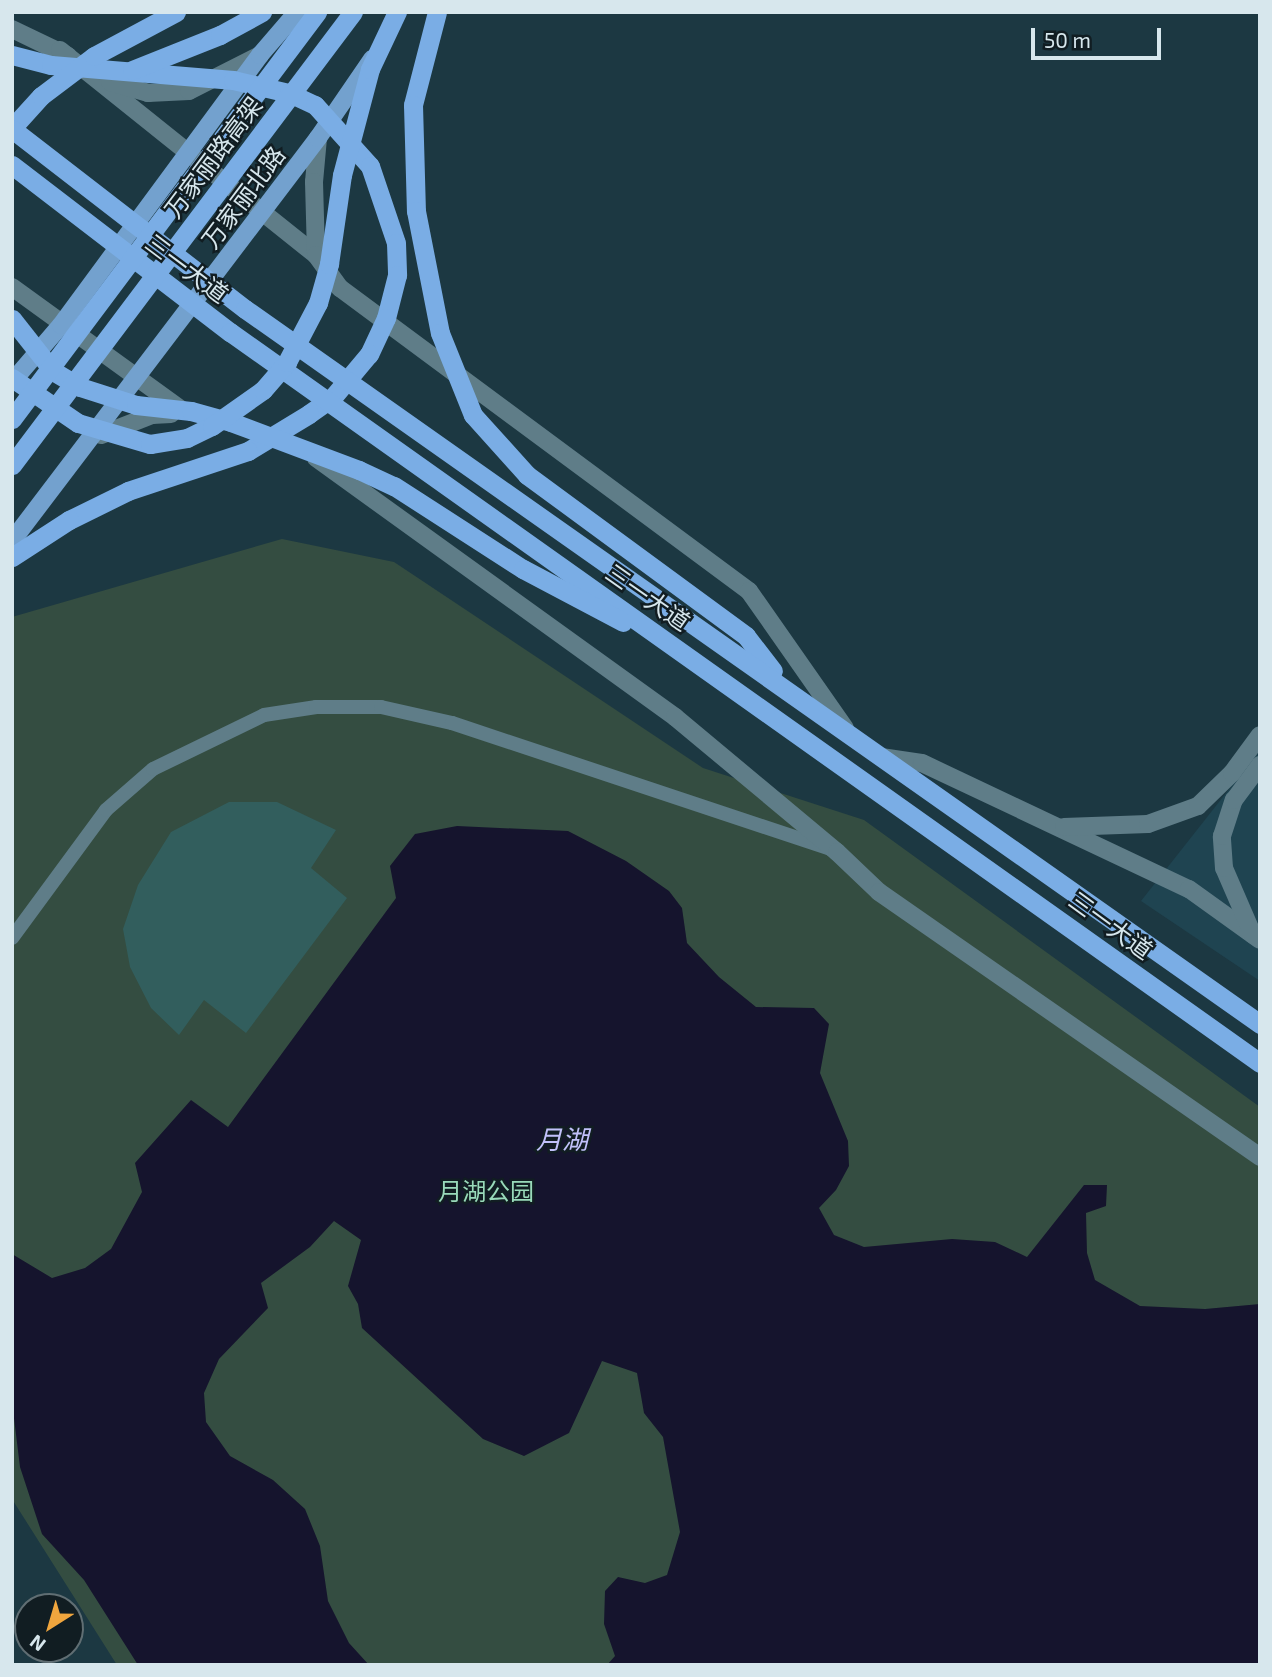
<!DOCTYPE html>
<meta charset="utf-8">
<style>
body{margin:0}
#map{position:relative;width:1272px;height:1677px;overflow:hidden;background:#1c3842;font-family:"Exo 2","Noto Sans SC",sans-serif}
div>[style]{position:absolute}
.built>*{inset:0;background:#1f4451}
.green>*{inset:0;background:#344d41}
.water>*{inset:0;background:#15142d}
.building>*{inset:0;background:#325e5d}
.minor>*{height:14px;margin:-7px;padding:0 7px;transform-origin:7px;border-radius:7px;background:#5f7d88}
.secondary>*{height:18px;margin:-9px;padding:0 9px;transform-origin:9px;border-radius:9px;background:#5f7d88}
.primary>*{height:18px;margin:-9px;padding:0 9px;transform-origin:9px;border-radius:9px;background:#73a1ce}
.trunk>*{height:19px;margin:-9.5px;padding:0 9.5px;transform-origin:9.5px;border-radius:9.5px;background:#7aade5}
span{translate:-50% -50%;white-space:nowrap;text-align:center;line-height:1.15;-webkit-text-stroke:5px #111d22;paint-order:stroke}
.street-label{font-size:24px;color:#d7e7ed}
.park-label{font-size:24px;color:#99daba}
.water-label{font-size:26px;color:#c1c1fa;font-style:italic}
.frame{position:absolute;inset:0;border:14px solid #d7e7ed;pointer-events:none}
.north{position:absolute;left:14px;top:1593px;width:70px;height:70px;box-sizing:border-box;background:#111d22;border:2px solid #606e73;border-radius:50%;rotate:217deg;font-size:19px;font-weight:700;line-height:28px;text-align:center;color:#d7e7ed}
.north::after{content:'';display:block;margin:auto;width:24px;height:32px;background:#f0a63e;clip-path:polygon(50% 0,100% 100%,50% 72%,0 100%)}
.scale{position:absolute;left:1031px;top:28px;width:130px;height:32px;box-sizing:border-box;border:4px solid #d7e7ed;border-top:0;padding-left:9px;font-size:21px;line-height:24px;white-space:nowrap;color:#d7e7ed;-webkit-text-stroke:5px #111d22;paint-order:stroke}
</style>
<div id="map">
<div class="built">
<div style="clip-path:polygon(1260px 750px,1260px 981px,1141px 901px)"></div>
</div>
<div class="green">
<div style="clip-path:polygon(282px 539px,394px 562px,703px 768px,864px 820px,1260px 1107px,1260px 1665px,117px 1665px,12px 1499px,12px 617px)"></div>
</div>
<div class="water">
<div style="clip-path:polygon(457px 826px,568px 831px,626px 861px,669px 891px,682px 908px,687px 943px,719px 977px,756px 1007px,814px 1008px,829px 1024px,820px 1073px,848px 1141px,849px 1166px,836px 1190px,819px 1208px,834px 1235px,864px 1247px,952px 1239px,995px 1242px,1027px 1257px,1084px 1185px,1107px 1185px,1106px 1206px,1086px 1213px,1087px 1253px,1095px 1280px,1140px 1306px,1205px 1309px,1260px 1304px,1260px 1665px,607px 1665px,615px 1656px,604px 1624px,605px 1591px,618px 1577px,645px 1583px,667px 1575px,680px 1532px,663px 1437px,644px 1413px,637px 1373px,602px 1361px,569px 1433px,524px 1456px,483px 1439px,362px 1328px,358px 1304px,348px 1286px,361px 1240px,334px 1221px,310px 1247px,261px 1283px,268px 1308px,219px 1359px,204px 1393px,206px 1422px,230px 1456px,273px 1480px,305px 1509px,320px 1546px,328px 1601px,349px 1643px,369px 1665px,138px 1665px,84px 1580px,42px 1534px,20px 1467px,12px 1402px,12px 1254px,52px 1278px,85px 1268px,111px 1249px,142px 1192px,135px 1163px,191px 1100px,228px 1127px,396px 898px,390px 866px,415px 834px)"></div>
</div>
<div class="building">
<div style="clip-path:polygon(229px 802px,277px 802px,336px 830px,311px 868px,347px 898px,246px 1033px,204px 1000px,179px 1035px,151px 1008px,130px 967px,123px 929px,138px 885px,171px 832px)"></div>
</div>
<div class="minor">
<div style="left:12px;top:938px;width:159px;rotate:-53.7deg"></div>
<div style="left:106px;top:810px;width:62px;rotate:-41.1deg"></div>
<div style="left:153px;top:769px;width:123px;rotate:-25.9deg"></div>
<div style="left:264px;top:715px;width:53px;rotate:-8.7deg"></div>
<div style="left:316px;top:707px;width:65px"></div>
<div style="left:381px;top:707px;width:73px;rotate:12.7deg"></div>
<div style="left:452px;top:723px;width:398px;rotate:18.4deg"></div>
</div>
<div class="secondary">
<div style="left:12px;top:29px;width:62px;rotate:25.7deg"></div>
<div style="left:60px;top:50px;width:328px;rotate:38.7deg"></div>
<div style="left:110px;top:82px;width:40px;rotate:16deg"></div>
<div style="left:148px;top:93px;width:41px;rotate:-2.8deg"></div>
<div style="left:189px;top:91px;width:80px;rotate:-26.9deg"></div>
<div style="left:318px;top:138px;width:44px;rotate:95.2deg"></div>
<div style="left:314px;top:182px;width:73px;rotate:88.4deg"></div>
<div style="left:316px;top:255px;width:41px;rotate:54deg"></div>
<div style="left:340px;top:288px;width:509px;rotate:36.53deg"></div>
<div style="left:749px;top:591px;width:167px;rotate:55deg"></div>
<div style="left:12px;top:287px;width:211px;rotate:35.9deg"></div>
<div style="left:101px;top:435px;width:55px;rotate:-21.4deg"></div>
<div style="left:152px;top:415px;width:19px;rotate:-3deg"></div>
<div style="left:316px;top:458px;width:443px;rotate:35.8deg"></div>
<div style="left:675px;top:717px;width:211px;rotate:39.8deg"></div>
<div style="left:837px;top:852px;width:58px;rotate:43.6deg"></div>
<div style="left:879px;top:892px;width:464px;rotate:34.8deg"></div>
<div style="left:881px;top:757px;width:41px;rotate:8.3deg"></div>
<div style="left:922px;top:763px;width:295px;rotate:25.3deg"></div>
<div style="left:1189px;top:889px;width:87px;rotate:35.7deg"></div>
<div style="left:1064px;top:827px;width:84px;rotate:-2deg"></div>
<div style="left:1148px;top:824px;width:53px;rotate:-19.8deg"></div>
<div style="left:1198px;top:806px;width:47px;rotate:-44.1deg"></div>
<div style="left:1232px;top:773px;width:47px;rotate:-53.6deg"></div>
<div style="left:1253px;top:935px;width:73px;rotate:-113.4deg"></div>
<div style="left:1224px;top:868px;width:32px;rotate:-94deg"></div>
<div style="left:1222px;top:836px;width:38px;rotate:-72deg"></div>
<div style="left:1234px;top:800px;width:44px;rotate:-53.4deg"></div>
</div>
<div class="primary">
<div style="left:12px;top:382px;width:75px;rotate:-49.3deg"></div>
<div style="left:61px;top:325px;width:335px;rotate:-53.6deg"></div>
<div style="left:260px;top:55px;width:57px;rotate:-49.3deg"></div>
<div style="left:12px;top:541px;width:506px;rotate:-52.79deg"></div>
<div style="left:318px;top:138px;width:96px;rotate:-55.6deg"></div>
</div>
<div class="trunk">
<div style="left:437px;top:12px;width:96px;rotate:104.5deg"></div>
<div style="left:413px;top:105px;width:106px;rotate:88.4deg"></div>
<div style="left:416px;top:211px;width:124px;rotate:78.9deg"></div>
<div style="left:440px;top:333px;width:88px;rotate:68.1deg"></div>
<div style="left:473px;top:415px;width:81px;rotate:48deg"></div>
<div style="left:527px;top:475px;width:272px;rotate:36.3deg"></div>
<div style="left:746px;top:636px;width:44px;rotate:52.4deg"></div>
<div style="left:12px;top:55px;width:40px;rotate:14.4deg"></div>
<div style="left:51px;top:65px;width:183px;rotate:4.7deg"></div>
<div style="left:233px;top:80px;width:57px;rotate:13.1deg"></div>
<div style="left:289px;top:93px;width:29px;rotate:25deg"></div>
<div style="left:315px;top:105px;width:82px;rotate:48deg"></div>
<div style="left:370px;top:166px;width:81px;rotate:71.3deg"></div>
<div style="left:396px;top:243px;width:32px;rotate:88deg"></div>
<div style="left:397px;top:275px;width:44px;rotate:104.3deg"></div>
<div style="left:386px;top:318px;width:40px;rotate:115deg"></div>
<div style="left:369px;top:354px;width:56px;rotate:129.9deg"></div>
<div style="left:333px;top:397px;width:29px;rotate:145deg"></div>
<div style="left:309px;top:414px;width:71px;rotate:148.8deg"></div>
<div style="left:248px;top:451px;width:126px;rotate:161.6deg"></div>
<div style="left:128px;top:491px;width:66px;rotate:153.8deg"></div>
<div style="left:69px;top:520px;width:68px;rotate:147deg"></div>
<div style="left:132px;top:70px;width:95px;rotate:-21.7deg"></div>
<div style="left:220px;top:35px;width:48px;rotate:-28.7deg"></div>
<div style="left:12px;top:128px;width:43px;rotate:-47.8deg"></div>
<div style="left:41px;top:96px;width:66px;rotate:-37deg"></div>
<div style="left:94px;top:56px;width:93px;rotate:-28.2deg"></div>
<div style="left:12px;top:129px;width:294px;rotate:37.7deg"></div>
<div style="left:245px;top:309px;width:1242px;rotate:35.16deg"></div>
<div style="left:12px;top:165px;width:275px;rotate:37.5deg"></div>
<div style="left:230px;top:332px;width:1263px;rotate:35.36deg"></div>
<div style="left:12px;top:319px;width:66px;rotate:51.7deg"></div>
<div style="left:53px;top:371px;width:31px;rotate:31deg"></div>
<div style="left:80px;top:387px;width:59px;rotate:17.8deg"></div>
<div style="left:136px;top:405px;width:55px;rotate:6.2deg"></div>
<div style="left:191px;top:411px;width:41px;rotate:15.4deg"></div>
<div style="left:231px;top:422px;width:137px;rotate:20.6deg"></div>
<div style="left:359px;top:470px;width:38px;rotate:25deg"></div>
<div style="left:394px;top:486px;width:153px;rotate:32.8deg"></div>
<div style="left:523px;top:569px;width:113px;rotate:27.9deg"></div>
<div style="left:12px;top:378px;width:80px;rotate:34.3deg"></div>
<div style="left:78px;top:423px;width:75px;rotate:16.3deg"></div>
<div style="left:150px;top:444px;width:37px;rotate:-9deg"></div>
<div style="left:187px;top:438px;width:28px;rotate:-26deg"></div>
<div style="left:212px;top:426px;width:62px;rotate:-35.2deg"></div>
<div style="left:263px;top:390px;width:37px;rotate:-49deg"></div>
<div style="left:287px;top:362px;width:67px;rotate:-62.3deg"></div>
<div style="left:318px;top:303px;width:41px;rotate:-74.2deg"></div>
<div style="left:329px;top:264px;width:90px;rotate:-81.7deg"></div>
<div style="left:342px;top:175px;width:110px;rotate:-75.2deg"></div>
<div style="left:370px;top:69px;width:63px;rotate:-64.7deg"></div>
<div style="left:12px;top:419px;width:509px;rotate:-53.15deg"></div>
<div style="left:12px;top:465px;width:567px;rotate:-53.03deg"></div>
</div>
<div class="street-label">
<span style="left:213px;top:157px;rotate:-53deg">万家丽路高架</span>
<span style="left:243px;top:197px;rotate:-53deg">万家丽北路</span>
<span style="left:187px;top:268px;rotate:37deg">三一大道</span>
<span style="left:648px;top:597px;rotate:35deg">三一大道</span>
<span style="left:1111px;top:925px;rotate:36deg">三一大道</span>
</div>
<div class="park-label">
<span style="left:486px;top:1191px">月湖公园</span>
</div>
<div class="water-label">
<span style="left:562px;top:1139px">月湖</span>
</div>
<div class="frame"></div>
<div class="north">N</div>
<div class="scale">50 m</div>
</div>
